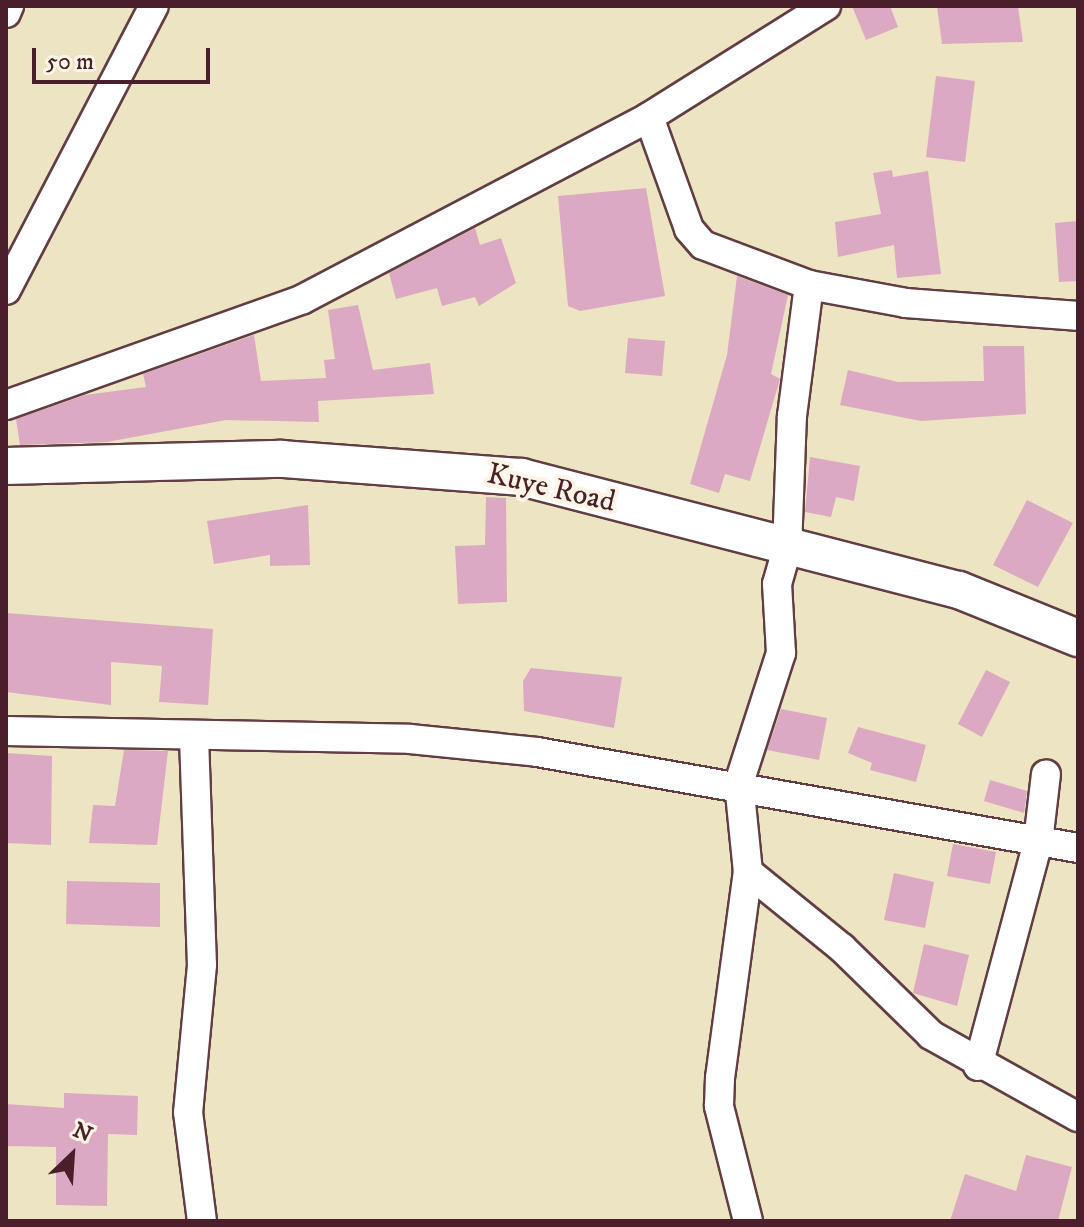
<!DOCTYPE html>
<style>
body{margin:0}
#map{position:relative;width:1084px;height:1227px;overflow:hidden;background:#ece4c3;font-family:"IM FELL DW Pica",serif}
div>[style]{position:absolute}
.building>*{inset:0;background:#dca9c3}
.roads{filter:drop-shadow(2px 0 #623d42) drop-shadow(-2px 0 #623d42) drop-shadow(0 2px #623d42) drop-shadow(0 -2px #623d42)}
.minor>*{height:28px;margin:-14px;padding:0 14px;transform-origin:14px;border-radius:14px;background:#fff}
.tertiary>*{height:36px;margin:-18px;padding:0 18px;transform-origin:18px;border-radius:18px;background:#fff}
span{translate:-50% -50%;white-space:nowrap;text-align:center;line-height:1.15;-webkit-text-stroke:8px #fcf5e5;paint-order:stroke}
.street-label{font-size:30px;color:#4a1f2b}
.frame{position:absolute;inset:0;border:8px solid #4a1f2b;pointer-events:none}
.north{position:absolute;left:32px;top:1115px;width:80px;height:80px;-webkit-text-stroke:6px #fcf5e5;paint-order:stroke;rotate:25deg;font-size:22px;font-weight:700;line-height:32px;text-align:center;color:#4a1f2b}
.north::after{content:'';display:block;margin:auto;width:28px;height:36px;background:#4a1f2b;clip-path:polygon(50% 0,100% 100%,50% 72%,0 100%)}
.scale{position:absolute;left:32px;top:48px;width:178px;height:36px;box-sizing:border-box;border:4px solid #4a1f2b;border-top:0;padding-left:10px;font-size:24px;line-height:28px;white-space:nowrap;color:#4a1f2b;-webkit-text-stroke:6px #fcf5e5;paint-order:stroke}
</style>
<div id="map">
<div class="building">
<div style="clip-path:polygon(852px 6px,890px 6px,898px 27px,866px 40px)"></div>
<div style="clip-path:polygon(937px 6px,1018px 6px,1023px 42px,942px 44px)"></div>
<div style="clip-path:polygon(936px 76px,975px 81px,965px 162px,926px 157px)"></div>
<div style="clip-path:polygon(892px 170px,893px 177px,928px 171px,941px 274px,897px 278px,894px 245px,838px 257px,835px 222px,881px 214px,873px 173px)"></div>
<div style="clip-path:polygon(646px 188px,665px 296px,580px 311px,568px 306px,558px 196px)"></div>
<div style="clip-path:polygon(1078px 221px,1078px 281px,1059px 282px,1055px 223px)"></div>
<div style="clip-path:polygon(475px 228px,480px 245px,501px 238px,516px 283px,479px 306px,475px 297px,442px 306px,437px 288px,396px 299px,389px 273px)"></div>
<div style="clip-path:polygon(737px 276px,788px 295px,771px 374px,780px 379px,750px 481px,725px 474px,719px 493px,690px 484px,727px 355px)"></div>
<div style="clip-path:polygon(358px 305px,373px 370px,430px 363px,434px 394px,318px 401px,319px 422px,226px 420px,107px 442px,20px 445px,16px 419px,85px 395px,146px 387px,143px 374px,254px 335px,261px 381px,326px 378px,324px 360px,335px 359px,328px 310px)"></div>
<div style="clip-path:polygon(628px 338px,665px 341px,662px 376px,625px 373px)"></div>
<div style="clip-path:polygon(983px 346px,1024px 346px,1026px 414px,921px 421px,840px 405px,848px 370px,898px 382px,984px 381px)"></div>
<div style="clip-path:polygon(810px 457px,860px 466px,854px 501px,836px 497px,831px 517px,805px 512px)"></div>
<div style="clip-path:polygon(486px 497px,506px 498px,507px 602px,458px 604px,455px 546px,485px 545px)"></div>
<div style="clip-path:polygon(1027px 500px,1073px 523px,1038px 587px,993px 565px)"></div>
<div style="clip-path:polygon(308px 505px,310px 565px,270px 566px,270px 555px,214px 564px,207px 521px)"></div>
<div style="clip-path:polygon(6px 613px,213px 629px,208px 705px,159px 702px,162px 666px,111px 662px,111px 705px,6px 692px)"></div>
<div style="clip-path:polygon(531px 668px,622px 677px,614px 728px,524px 711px,523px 681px)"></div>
<div style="clip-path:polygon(986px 670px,1010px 682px,982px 737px,958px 724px)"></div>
<div style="clip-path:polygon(781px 709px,827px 718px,819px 760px,767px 750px)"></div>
<div style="clip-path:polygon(858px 727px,926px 745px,916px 782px,870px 770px,872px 763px,848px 753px)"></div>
<div style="clip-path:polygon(124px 750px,168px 751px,157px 845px,89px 843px,93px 805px,115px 806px)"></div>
<div style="clip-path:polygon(6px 753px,52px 756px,51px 845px,6px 843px)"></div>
<div style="clip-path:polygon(990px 780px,1027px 791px,1024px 813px,984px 801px)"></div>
<div style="clip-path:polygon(953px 844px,996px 852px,990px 884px,947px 876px)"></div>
<div style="clip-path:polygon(894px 873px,934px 882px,925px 928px,884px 920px)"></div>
<div style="clip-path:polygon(67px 881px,160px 883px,160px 927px,66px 924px)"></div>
<div style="clip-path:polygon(924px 944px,969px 955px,957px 1006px,913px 993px)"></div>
<div style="clip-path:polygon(64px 1093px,138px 1096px,137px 1135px,108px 1134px,107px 1206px,56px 1205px,56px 1147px,6px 1146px,6px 1104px,64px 1108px)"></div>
<div style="clip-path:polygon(1026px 1155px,1072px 1167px,1058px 1221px,950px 1221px,965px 1174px,1016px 1191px)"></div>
</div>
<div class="roads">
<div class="minor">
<div style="left:6px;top:13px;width:8px;rotate:-67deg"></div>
<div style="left:649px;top:117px;width:119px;rotate:70.3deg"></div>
<div style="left:689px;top:229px;width:21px;rotate:49deg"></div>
<div style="left:703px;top:245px;width:113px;rotate:20.7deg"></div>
<div style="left:809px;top:285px;width:99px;rotate:10.5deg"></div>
<div style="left:906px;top:303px;width:172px;rotate:4.3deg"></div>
<div style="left:6px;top:290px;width:320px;rotate:-62.5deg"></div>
<div style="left:6px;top:405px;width:315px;rotate:-19.6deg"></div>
<div style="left:303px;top:299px;width:391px;rotate:-27.7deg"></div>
<div style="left:649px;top:117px;width:209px;rotate:-32.1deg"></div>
<div style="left:6px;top:731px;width:404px;rotate:1.1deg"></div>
<div style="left:410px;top:739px;width:128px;rotate:5.8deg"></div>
<div style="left:537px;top:752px;width:549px;rotate:10.06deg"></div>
<div style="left:194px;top:737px;width:228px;rotate:88deg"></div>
<div style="left:202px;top:965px;width:148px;rotate:95.4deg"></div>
<div style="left:188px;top:1112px;width:110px;rotate:82.7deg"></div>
<div style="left:748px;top:872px;width:121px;rotate:39deg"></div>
<div style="left:842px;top:948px;width:124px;rotate:44.3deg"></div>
<div style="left:931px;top:1035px;width:168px;rotate:29.2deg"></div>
<div style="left:978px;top:1066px;width:232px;rotate:-75deg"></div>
<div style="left:1038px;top:842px;width:68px;rotate:-83.3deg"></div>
<div style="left:748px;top:1221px;width:119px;rotate:-104.2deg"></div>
<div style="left:719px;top:1106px;width:28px;rotate:-88deg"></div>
<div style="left:720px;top:1078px;width:208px;rotate:-82.3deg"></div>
<div style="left:748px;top:872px;width:89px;rotate:-95.8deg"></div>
<div style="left:739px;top:783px;width:137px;rotate:-72.1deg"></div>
<div style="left:781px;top:653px;width:69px;rotate:-93.3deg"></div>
<div style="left:777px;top:584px;width:35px;rotate:-74deg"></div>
<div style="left:787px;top:550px;width:134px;rotate:-87.9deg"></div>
<div style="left:792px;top:416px;width:132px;rotate:-82.6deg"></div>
</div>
<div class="tertiary">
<div style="left:6px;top:466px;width:276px;rotate:-1.5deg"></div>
<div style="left:282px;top:459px;width:240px;rotate:4.3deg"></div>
<div style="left:521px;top:477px;width:452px;rotate:14.5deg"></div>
<div style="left:959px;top:590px;width:128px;rotate:22deg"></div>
</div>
</div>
<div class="street-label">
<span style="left:551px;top:489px;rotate:13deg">Kuye Road</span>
</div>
<div class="frame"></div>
<div class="north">N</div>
<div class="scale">50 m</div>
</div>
